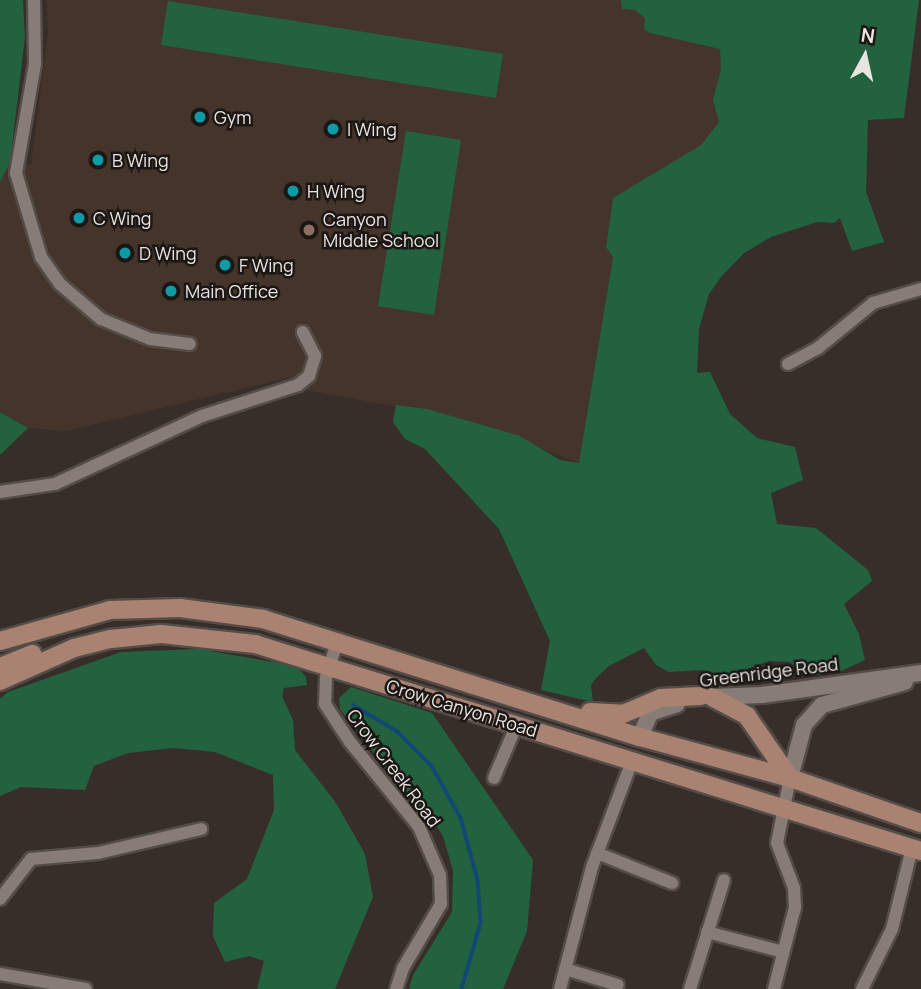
<!DOCTYPE html>
<style>
body{margin:0}
#map{position:relative;width:921px;height:989px;overflow:hidden;background:#372e29;font-family:Manrope,sans-serif}
div>[style]{position:absolute}
.education>*{inset:0;background:#453429}
.green>*{inset:0;background:#23623e}
.stream>*{height:3.5px;margin:-1.75px;padding:0 1.75px;transform-origin:1.75px;border-radius:1.75px;background:#134774}
.roads{filter:drop-shadow(2px 0 #534c48) drop-shadow(-2px 0 #534c48) drop-shadow(0 2px #534c48) drop-shadow(0 -2px #534c48)}
.minor>*{height:12px;margin:-6px;padding:0 6px;transform-origin:6px;border-radius:6px;background:#877c76}
.tertiary>*{height:16px;margin:-8px;padding:0 8px;transform-origin:8px;border-radius:8px;background:#877c76}
.secondary>*{height:18px;margin:-9px;padding:0 9px;transform-origin:9px;border-radius:9px;background:#a98272}
.dots>*{width:19px;height:19px;translate:-50% -50%;box-sizing:border-box;border:4px solid #1b1715;border-radius:50%}
span{translate:-50% -50%;white-space:nowrap;text-align:center;line-height:1.15;-webkit-text-stroke:5px #1b1715;paint-order:stroke}
.poi-label{font-size:18px;color:#eae4e1}
.left{translate:0 -50%;text-align:left}
.street-label{font-size:18px;color:#eae4e1}
.north{position:absolute;left:830px;top:21px;width:70px;height:70px;-webkit-text-stroke:5px #1b1715;paint-order:stroke;rotate:8deg;font-size:19px;font-weight:700;line-height:28px;text-align:center;color:#eae4e1}
.north::after{content:'';display:block;margin:auto;width:24px;height:32px;background:#eae4e1;clip-path:polygon(50% 0,100% 100%,50% 72%,0 100%)}
</style>
<div id="map">
<div class="education">
<div style="clip-path:polygon(46px 0,658px 0,727px 45px,718px 129px,705px 151px,622px 203px,579px 463px,464px 419px,306px 390px,287px 378px,66px 431px,28px 428px,0 412px,0 182px,10px 163px,31px 165px,48px 32px)"></div>
</div>
<div class="green">
<div style="clip-path:polygon(0 0,23px 0,25px 37px,10px 163px,0 182px)"></div>
<div style="clip-path:polygon(621px 0,919px 0,904px 118px,868px 120px,866px 192px,884px 242px,852px 251px,840px 218px,834px 223px,817px 222px,771px 237px,744px 253px,721px 277px,709px 294px,699px 329px,697px 373px,710px 372px,730px 414px,757px 438px,795px 447px,803px 480px,771px 493px,777px 524px,816px 528px,868px 570px,872px 581px,844px 604px,859px 634px,865px 660px,839px 672px,806px 676px,790px 662px,769px 661px,726px 677px,702px 670px,669px 672px,656px 665px,644px 648px,609px 666px,596px 678px,591px 685px,593px 702px,541px 690px,550px 641px,499px 529px,425px 449px,405px 439px,393px 422px,396px 405px,427px 409px,520px 436px,560px 460px,579px 463px,613px 257px,606px 247px,613px 198px,701px 145px,719px 122px,713px 100px,721px 69px,720px 49px,650px 33px,644px 29px,645px 18px,635px 10px,622px 9px)"></div>
<div style="clip-path:polygon(168px 1px,503px 54px,496px 98px,161px 45px)"></div>
<div style="clip-path:polygon(406px 131px,461px 140px,434px 315px,378px 306px)"></div>
<div style="clip-path:polygon(0 412px,28px 428px,0 455px)"></div>
<div style="clip-path:polygon(199px 649px,279px 663px,299px 669px,306px 677px,307px 685px,284px 688px,282px 696px,293px 720px,295px 750px,336px 803px,365px 854px,373px 897px,335px 989px,257px 989px,264px 961px,249px 956px,225px 962px,213px 936px,214px 903px,247px 879px,274px 810px,273px 775px,215px 752px,173px 748px,128px 753px,94px 766px,85px 790px,21px 787px,0 796px,0 699px,8px 692px,121px 652px)"></div>
<div style="clip-path:polygon(351px 687px,432px 713px,533px 860px,527px 931px,503px 989px,409px 989px,413px 975px,452px 912px,453px 871px,443px 836px,425px 808px,415px 806px,340px 709px,339px 698px)"></div>
</div>
<div class="stream">
<div style="left:353px;top:705px;width:51px;rotate:30.6deg"></div>
<div style="left:397px;top:731px;width:49px;rotate:45deg"></div>
<div style="left:432px;top:766px;width:60px;rotate:60.9deg"></div>
<div style="left:461px;top:818px;width:64px;rotate:74.7deg"></div>
<div style="left:478px;top:880px;width:43px;rotate:86deg"></div>
<div style="left:481px;top:923px;width:69px;rotate:106.1deg"></div>
</div>
<div class="roads">
<div class="minor">
<div style="left:34px;top:0;width:64px;rotate:89.1deg"></div>
<div style="left:35px;top:64px;width:111px;rotate:99.9deg"></div>
<div style="left:16px;top:173px;width:88px;rotate:73.4deg"></div>
<div style="left:41px;top:257px;width:33px;rotate:55deg"></div>
<div style="left:60px;top:284px;width:54px;rotate:40.5deg"></div>
<div style="left:101px;top:319px;width:53px;rotate:22.2deg"></div>
<div style="left:150px;top:339px;width:40px;rotate:7.1deg"></div>
<div style="left:788px;top:364px;width:34px;rotate:-28deg"></div>
<div style="left:818px;top:348px;width:71px;rotate:-39.3deg"></div>
<div style="left:873px;top:303px;width:50px;rotate:-16.3deg"></div>
<div style="left:0;top:492px;width:56px;rotate:-8.3deg"></div>
<div style="left:55px;top:484px;width:162px;rotate:-24.8deg"></div>
<div style="left:202px;top:416px;width:101px;rotate:-17.9deg"></div>
<div style="left:298px;top:385px;width:14px;rotate:-39deg"></div>
<div style="left:309px;top:376px;width:21px;rotate:-73deg"></div>
<div style="left:315px;top:356px;width:27px;rotate:-117deg"></div>
<div style="left:337px;top:642px;width:37px;rotate:107deg"></div>
<div style="left:326px;top:677px;width:27px;rotate:92deg"></div>
<div style="left:325px;top:704px;width:45px;rotate:56.7deg"></div>
<div style="left:350px;top:742px;width:109px;rotate:50.9deg"></div>
<div style="left:419px;top:827px;width:52px;rotate:66.4deg"></div>
<div style="left:440px;top:875px;width:29px;rotate:88deg"></div>
<div style="left:441px;top:904px;width:74px;rotate:120.7deg"></div>
<div style="left:403px;top:968px;width:22px;rotate:108deg"></div>
<div style="left:494px;top:778px;width:59px;rotate:-66.9deg"></div>
<div style="left:597px;top:853px;width:81px;rotate:21.8deg"></div>
<div style="left:0;top:899px;width:51px;rotate:-52.2deg"></div>
<div style="left:31px;top:859px;width:67px;rotate:-5.1deg"></div>
<div style="left:98px;top:853px;width:106px;rotate:-13.1deg"></div>
<div style="left:707px;top:932px;width:79px;rotate:14.7deg"></div>
<div style="left:565px;top:969px;width:55px;rotate:16.8deg"></div>
<div style="left:0;top:974px;width:87px;rotate:9.9deg"></div>
<div style="left:560px;top:989px;width:126px;rotate:-75.3deg"></div>
<div style="left:592px;top:867px;width:113px;rotate:-69.3deg"></div>
<div style="left:690px;top:989px;width:114px;rotate:-72.7deg"></div>
<div style="left:774px;top:989px;width:85px;rotate:-75.6deg"></div>
<div style="left:795px;top:907px;width:19px;rotate:-93deg"></div>
<div style="left:794px;top:888px;width:48px;rotate:-110.7deg"></div>
<div style="left:777px;top:843px;width:66px;rotate:-78.7deg"></div>
<div style="left:862px;top:989px;width:67px;rotate:-63.4deg"></div>
<div style="left:892px;top:929px;width:83px;rotate:-76.1deg"></div>
</div>
<div class="tertiary">
<div style="left:712px;top:697px;width:50px;rotate:-2.3deg"></div>
<div style="left:762px;top:695px;width:161px;rotate:-7.9deg"></div>
<div style="left:640px;top:737px;width:26px;rotate:-67deg"></div>
<div style="left:650px;top:713px;width:28px;rotate:-18deg"></div>
<div style="left:790px;top:778px;width:55px;rotate:-75.2deg"></div>
<div style="left:804px;top:725px;width:27px;rotate:-48deg"></div>
<div style="left:822px;top:705px;width:86px;rotate:-15.5deg"></div>
</div>
<div class="secondary">
<div style="left:0;top:641px;width:114px;rotate:-15.7deg"></div>
<div style="left:110px;top:610px;width:70px;rotate:-1.6deg"></div>
<div style="left:180px;top:608px;width:84px;rotate:7.5deg"></div>
<div style="left:263px;top:619px;width:395px;rotate:17.4deg"></div>
<div style="left:640px;top:737px;width:156px;rotate:15.3deg"></div>
<div style="left:790px;top:778px;width:139px;rotate:19deg"></div>
<div style="left:0;top:667px;width:35px;rotate:-22deg"></div>
<div style="left:0;top:681px;width:81px;rotate:-24deg"></div>
<div style="left:74px;top:648px;width:38px;rotate:-14deg"></div>
<div style="left:111px;top:639px;width:50px;rotate:-5.7deg"></div>
<div style="left:161px;top:634px;width:95px;rotate:6.1deg"></div>
<div style="left:255px;top:644px;width:697px;rotate:17.27deg"></div>
<div style="left:712px;top:697px;width:40px;rotate:28deg"></div>
<div style="left:747px;top:716px;width:75px;rotate:55.3deg"></div>
<div style="left:590px;top:712px;width:33px;rotate:3deg"></div>
<div style="left:623px;top:714px;width:41px;rotate:-22.8deg"></div>
<div style="left:661px;top:698px;width:40px;rotate:-2.9deg"></div>
</div>
</div>
<div class="dots">
<div style="left:200px;top:117px;background:#0f9aa8"></div>
<div style="left:333px;top:129px;background:#0f9aa8"></div>
<div style="left:98px;top:160px;background:#0f9aa8"></div>
<div style="left:293px;top:191px;background:#0f9aa8"></div>
<div style="left:79px;top:218px;background:#0f9aa8"></div>
<div style="left:309px;top:230px;background:#8d6e63"></div>
<div style="left:125px;top:253px;background:#0f9aa8"></div>
<div style="left:225px;top:265px;background:#0f9aa8"></div>
<div style="left:171px;top:291px;background:#0f9aa8"></div>
</div>
<div class="poi-label">
<span class="left" style="left:214px;top:117px">Gym</span>
<span class="left" style="left:347px;top:129px">I Wing</span>
<span class="left" style="left:112px;top:160px">B Wing</span>
<span class="left" style="left:307px;top:191px">H Wing</span>
<span class="left" style="left:93px;top:218px">C Wing</span>
<span class="left" style="left:323px;top:230px">Canyon<br>Middle School</span>
<span class="left" style="left:139px;top:253px">D Wing</span>
<span class="left" style="left:239px;top:265px">F Wing</span>
<span class="left" style="left:185px;top:291px">Main Office</span>
</div>
<div class="street-label">
<span style="left:769px;top:672px;rotate:-7deg">Greenridge Road</span>
<span style="left:462px;top:708px;rotate:17deg">Crow Canyon Road</span>
<span style="left:394px;top:768px;rotate:53deg">Crow Creek Road</span>
</div>
<div class="north">N</div>
</div>
